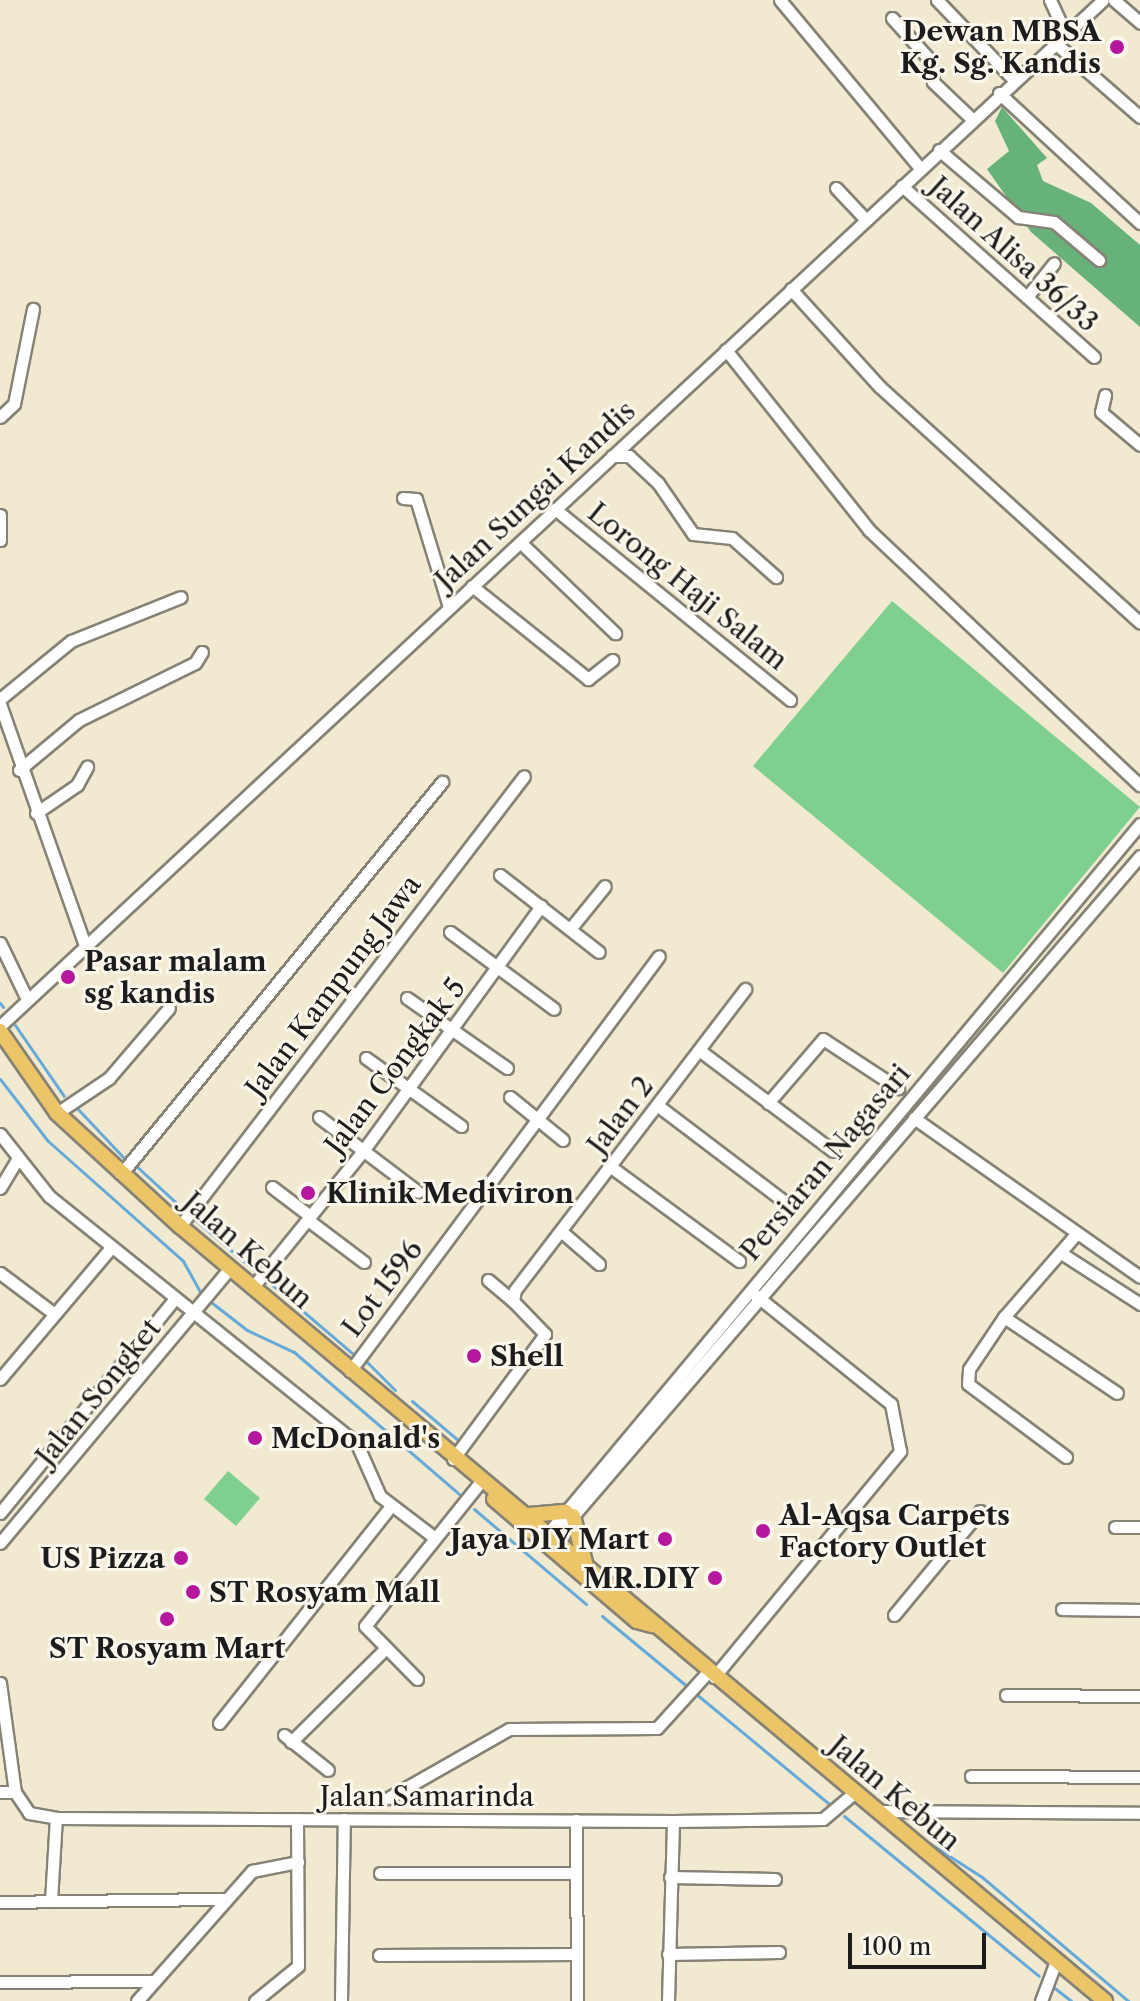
<!DOCTYPE html>
<style>
body{margin:0}
#map{position:relative;width:1140px;height:2001px;overflow:hidden;background:#f1ead0;font-family:"Libre Caslon Text",serif}
div>[style]{position:absolute}
.green>*{inset:0;background:#7fd090}
.forest>*{inset:0;background:#67b27a}
.stream>*{height:3px;margin:-1.5px;padding:0 1.5px;transform-origin:1.5px;border-radius:1.5px;background:#66aadb}
.roads{filter:drop-shadow(2px 0 #868376) drop-shadow(-2px 0 #868376) drop-shadow(0 2px #868376) drop-shadow(0 -2px #868376)}
.minor>*{height:11px;margin:-5.5px;padding:0 5.5px;transform-origin:5.5px;border-radius:5.5px;background:#fff}
.major>*{height:14px;margin:-7px;padding:0 7px;transform-origin:7px;border-radius:7px;background:#edc569}
.dots>*{width:22px;height:22px;translate:-50% -50%;box-sizing:border-box;border:4px solid #fbf7ec;border-radius:50%}
span{translate:-50% -50%;white-space:nowrap;text-align:center;line-height:1.15;-webkit-text-stroke:6px #fbf7ec;paint-order:stroke}
.poi-label{font-size:28px;color:#1c1c1c;font-weight:700}
.right{translate:-100% -50%;text-align:right}
.left{translate:0 -50%;text-align:left}
.street-label{font-size:28px;color:#1c1c1c}
.scale{position:absolute;left:848px;top:1933px;width:138px;height:36px;box-sizing:border-box;border:4px solid #1c1c1c;border-top:0;padding-left:10px;font-size:24px;line-height:28px;white-space:nowrap;color:#1c1c1c;-webkit-text-stroke:6px #fbf7ec;paint-order:stroke}
</style>
<div id="map">
<div class="green">
<div style="clip-path:polygon(892px 601px,1140px 807px,1003px 973px,753px 766px)"></div>
<div style="clip-path:polygon(228px 1471px,260px 1498px,236px 1526px,204px 1499px)"></div>
</div>
<div class="forest">
<div style="clip-path:polygon(1002px 107px,1047px 158px,1037px 165px,1043px 181px,1091px 203px,1140px 245px,1140px 327px,1031px 232px,987px 169px,1009px 151px,995px 121px)"></div>
</div>
<div class="stream">
<div style="left:0;top:1003px;width:5px;rotate:53deg"></div>
<div style="left:15px;top:1025px;width:86px;rotate:55.4deg"></div>
<div style="left:0;top:1079px;width:78px;rotate:52.3deg"></div>
<div style="left:48px;top:1141px;width:181px;rotate:41.6deg"></div>
<div style="left:183px;top:1261px;width:38px;rotate:61deg"></div>
<div style="left:76px;top:1107px;width:69px;rotate:46.8deg"></div>
<div style="left:133px;top:1163px;width:68px;rotate:42.6deg"></div>
<div style="left:192px;top:1217px;width:82px;rotate:40.5deg"></div>
<div style="left:270px;top:1283px;width:108px;rotate:40.5deg"></div>
<div style="left:207px;top:1299px;width:51px;rotate:37.8deg"></div>
<div style="left:247px;top:1330px;width:52px;rotate:25.1deg"></div>
<div style="left:294px;top:1352px;width:218px;rotate:40.7deg"></div>
<div style="left:366px;top:1361px;width:41px;rotate:45deg"></div>
<div style="left:412px;top:1401px;width:62px;rotate:40.4deg"></div>
<div style="left:474px;top:1509px;width:147px;rotate:40.3deg"></div>
<div style="left:602px;top:1616px;width:113px;rotate:39.6deg"></div>
<div style="left:695px;top:1693px;width:180px;rotate:39.6deg"></div>
<div style="left:844px;top:1816px;width:252px;rotate:39.4deg"></div>
<div style="left:929px;top:1843px;width:63px;rotate:32.7deg"></div>
<div style="left:982px;top:1877px;width:192px;rotate:40.3deg"></div>
<div style="left:1052px;top:1986px;width:24px;rotate:38deg"></div>
</div>
<div class="roads">
<div class="minor">
<div style="left:780px;top:0;width:219px;rotate:50.2deg"></div>
<div style="left:937px;top:0;width:111px;rotate:46.1deg"></div>
<div style="left:1050px;top:0;width:35px;rotate:65deg"></div>
<div style="left:1114px;top:0;width:35px;rotate:41deg"></div>
<div style="left:892px;top:18px;width:57px;rotate:47.9deg"></div>
<div style="left:930px;top:60px;width:22px;rotate:82deg"></div>
<div style="left:933px;top:82px;width:54px;rotate:43.5deg"></div>
<div style="left:1054px;top:42px;width:114px;rotate:41.1deg"></div>
<div style="left:999px;top:93px;width:192px;rotate:42.7deg"></div>
<div style="left:939px;top:150px;width:104px;rotate:40.3deg"></div>
<div style="left:1018px;top:217px;width:36px;rotate:8deg"></div>
<div style="left:1054px;top:222px;width:59px;rotate:40.2deg"></div>
<div style="left:902px;top:186px;width:257px;rotate:41.7deg"></div>
<div style="left:836px;top:188px;width:44px;rotate:46.8deg"></div>
<div style="left:791px;top:289px;width:132px;rotate:47.8deg"></div>
<div style="left:880px;top:387px;width:351px;rotate:42.2deg"></div>
<div style="left:1027px;top:297px;width:43px;rotate:-51.5deg"></div>
<div style="left:726px;top:350px;width:230px;rotate:51.5deg"></div>
<div style="left:869px;top:530px;width:372px;rotate:43.3deg"></div>
<div style="left:1105px;top:395px;width:17px;rotate:103deg"></div>
<div style="left:1101px;top:412px;width:51px;rotate:40.2deg"></div>
<div style="left:0;top:417px;width:19px;rotate:-43deg"></div>
<div style="left:14px;top:404px;width:97px;rotate:-78.7deg"></div>
<div style="left:612px;top:456px;width:17px"></div>
<div style="left:629px;top:456px;width:40px;rotate:43deg"></div>
<div style="left:658px;top:483px;width:62px;rotate:55.5deg"></div>
<div style="left:693px;top:534px;width:39px;rotate:6deg"></div>
<div style="left:732px;top:538px;width:59px;rotate:41.6deg"></div>
<div style="left:403px;top:498px;width:13px;rotate:4deg"></div>
<div style="left:416px;top:499px;width:113px;rotate:73deg"></div>
<div style="left:555px;top:509px;width:303px;rotate:39.1deg"></div>
<div style="left:0;top:515px;width:25px;rotate:90deg"></div>
<div style="left:520px;top:542px;width:132px;rotate:43.8deg"></div>
<div style="left:472px;top:586px;width:149px;rotate:38.7deg"></div>
<div style="left:588px;top:679px;width:31px;rotate:-38deg"></div>
<div style="left:0;top:699px;width:92px;rotate:-39.2deg"></div>
<div style="left:71px;top:641px;width:118px;rotate:-21.8deg"></div>
<div style="left:0;top:704px;width:253px;rotate:70.6deg"></div>
<div style="left:19px;top:770px;width:78px;rotate:-39.8deg"></div>
<div style="left:79px;top:720px;width:129px;rotate:-26.2deg"></div>
<div style="left:195px;top:663px;width:13px;rotate:-58deg"></div>
<div style="left:36px;top:813px;width:50px;rotate:-34.3deg"></div>
<div style="left:77px;top:785px;width:21px;rotate:-61deg"></div>
<div style="left:500px;top:875px;width:125px;rotate:37.9deg"></div>
<div style="left:570px;top:929px;width:55px;rotate:-50.9deg"></div>
<div style="left:450px;top:932px;width:129px;rotate:36.5deg"></div>
<div style="left:0;top:943px;width:62px;rotate:64.3deg"></div>
<div style="left:407px;top:998px;width:122px;rotate:35deg"></div>
<div style="left:0;top:1026px;width:1506px;rotate:-42.93deg"></div>
<div style="left:699px;top:1050px;width:168px;rotate:37deg"></div>
<div style="left:366px;top:1058px;width:117px;rotate:35.6deg"></div>
<div style="left:510px;top:1097px;width:68px;rotate:39.1deg"></div>
<div style="left:768px;top:1103px;width:84px;rotate:-49.3deg"></div>
<div style="left:823px;top:1039px;width:90px;rotate:33.2deg"></div>
<div style="left:657px;top:1105px;width:167px;rotate:37.2deg"></div>
<div style="left:57px;top:1113px;width:63px;rotate:-33.9deg"></div>
<div style="left:109px;top:1078px;width:92px;rotate:-49.4deg"></div>
<div style="left:319px;top:1117px;width:124px;rotate:37.1deg"></div>
<div style="left:914px;top:1118px;width:276px;rotate:35.1deg"></div>
<div style="left:0;top:1134px;width:79px;rotate:51.7deg"></div>
<div style="left:49px;top:1196px;width:395px;rotate:38.8deg"></div>
<div style="left:357px;top:1444px;width:57px;rotate:66.1deg"></div>
<div style="left:380px;top:1496px;width:69px;rotate:37.4deg"></div>
<div style="left:611px;top:1167px;width:159px;rotate:36.3deg"></div>
<div style="left:121px;top:1174px;width:507px;rotate:-50.69deg"></div>
<div style="left:272px;top:1187px;width:48px;rotate:37.3deg"></div>
<div style="left:0;top:1188px;width:35px;rotate:-59deg"></div>
<div style="left:308px;top:1220px;width:70px;rotate:36.9deg"></div>
<div style="left:180px;top:1226px;width:566px;rotate:-52.6deg"></div>
<div style="left:562px;top:1232px;width:49px;rotate:40.9deg"></div>
<div style="left:1061px;top:1253px;width:94px;rotate:32.8deg"></div>
<div style="left:0;top:1273px;width:66px;rotate:37deg"></div>
<div style="left:488px;top:1280px;width:33px;rotate:40deg"></div>
<div style="left:252px;top:1288px;width:176px;rotate:-51deg"></div>
<div style="left:363px;top:1151px;width:303px;rotate:-54deg"></div>
<div style="left:1004px;top:1317px;width:136px;rotate:33.9deg"></div>
<div style="left:350px;top:1371px;width:517px;rotate:-53.33deg"></div>
<div style="left:0;top:1379px;width:170px;rotate:-49.8deg"></div>
<div style="left:1066px;top:1457px;width:122px;rotate:-143.3deg"></div>
<div style="left:968px;top:1384px;width:15px;rotate:-86deg"></div>
<div style="left:969px;top:1369px;width:63px;rotate:-56.1deg"></div>
<div style="left:1004px;top:1317px;width:111px;rotate:-49deg"></div>
<div style="left:453px;top:1459px;width:155px;rotate:-53.6deg"></div>
<div style="left:545px;top:1334px;width:46px;rotate:-134.1deg"></div>
<div style="left:513px;top:1301px;width:11px;rotate:-80deg"></div>
<div style="left:515px;top:1290px;width:379px;rotate:-52.6deg"></div>
<div style="left:0;top:1513px;width:275px;rotate:-50.8deg"></div>
<div style="left:1115px;top:1527px;width:25px"></div>
<div style="left:544px;top:1538px;width:930px;rotate:-50.15deg"></div>
<div style="left:0;top:1543px;width:357px;rotate:-50.1deg"></div>
<div style="left:549px;top:1544px;width:907px;rotate:-49.34deg"></div>
<div style="left:1062px;top:1609px;width:78px;rotate:0.7deg"></div>
<div style="left:894px;top:1615px;width:135px;rotate:-50.4deg"></div>
<div style="left:714px;top:1677px;width:293px;rotate:-50.5deg"></div>
<div style="left:900px;top:1451px;width:48px;rotate:-100.8deg"></div>
<div style="left:891px;top:1404px;width:176px;rotate:-141.2deg"></div>
<div style="left:417px;top:1679px;width:74px;rotate:-134.5deg"></div>
<div style="left:365px;top:1626px;width:186px;rotate:-51.3deg"></div>
<div style="left:0;top:1683px;width:110px;rotate:82.2deg"></div>
<div style="left:1006px;top:1695px;width:134px;rotate:0.4deg"></div>
<div style="left:219px;top:1723px;width:277px;rotate:-51.6deg"></div>
<div style="left:284px;top:1735px;width:56px;rotate:38.5deg"></div>
<div style="left:291px;top:1742px;width:131px;rotate:-44.7deg"></div>
<div style="left:971px;top:1776px;width:169px;rotate:0.3deg"></div>
<div style="left:0;top:1792px;width:15px"></div>
<div style="left:15px;top:1792px;width:25px;rotate:56deg"></div>
<div style="left:29px;top:1813px;width:27px;rotate:10deg"></div>
<div style="left:56px;top:1818px;width:617px;rotate:0.28deg"></div>
<div style="left:673px;top:1821px;width:150px;rotate:-0.8deg"></div>
<div style="left:823px;top:1819px;width:40px;rotate:-40deg"></div>
<div style="left:388px;top:1798px;width:139px;rotate:-29.7deg"></div>
<div style="left:509px;top:1729px;width:148px;rotate:-0.4deg"></div>
<div style="left:657px;top:1728px;width:76px;rotate:-47.7deg"></div>
<div style="left:877px;top:1811px;width:263px;rotate:0.4deg"></div>
<div style="left:576px;top:1820px;width:181px;rotate:89.7deg"></div>
<div style="left:380px;top:1873px;width:196px"></div>
<div style="left:670px;top:1877px;width:105px;rotate:1.1deg"></div>
<div style="left:51px;top:1901px;width:83px;rotate:-86.6deg"></div>
<div style="left:0;top:1902px;width:225px;rotate:-0.8deg"></div>
<div style="left:668px;top:1954px;width:111px;rotate:-1deg"></div>
<div style="left:379px;top:1955px;width:198px;rotate:-0.3deg"></div>
<div style="left:0;top:1982px;width:154px;rotate:-0.4deg"></div>
<div style="left:137px;top:2001px;width:174px;rotate:-48.5deg"></div>
<div style="left:252px;top:1871px;width:47px;rotate:-11.1deg"></div>
<div style="left:255px;top:2001px;width:55px;rotate:-39.1deg"></div>
<div style="left:298px;top:1966px;width:147px;rotate:-90.4deg"></div>
<div style="left:341px;top:2001px;width:182px;rotate:-89.1deg"></div>
<div style="left:668px;top:2001px;width:180px;rotate:-88.4deg"></div>
<div style="left:1041px;top:2001px;width:43px;rotate:-69.4deg"></div>
</div>
<div class="major">
<div style="left:0;top:1031px;width:100px;rotate:55.2deg"></div>
<div style="left:57px;top:1113px;width:167px;rotate:42.6deg"></div>
<div style="left:180px;top:1226px;width:1207px;rotate:39.96deg"></div>
<div style="left:494px;top:1499px;width:188px;rotate:40.5deg"></div>
<div style="left:637px;top:1621px;width:16px;rotate:15deg"></div>
<div style="left:529px;top:1515px;width:37px;rotate:-5deg"></div>
<div style="left:573px;top:1516px;width:48px;rotate:75.4deg"></div>
</div>
</div>
<div class="dots">
<div style="left:1117px;top:47px;background:#b5179e"></div>
<div style="left:68px;top:977px;background:#b5179e"></div>
<div style="left:308px;top:1193px;background:#b5179e"></div>
<div style="left:474px;top:1356px;background:#b5179e"></div>
<div style="left:255px;top:1438px;background:#b5179e"></div>
<div style="left:763px;top:1531px;background:#b5179e"></div>
<div style="left:665px;top:1539px;background:#b5179e"></div>
<div style="left:181px;top:1558px;background:#b5179e"></div>
<div style="left:715px;top:1578px;background:#b5179e"></div>
<div style="left:193px;top:1592px;background:#b5179e"></div>
<div style="left:167px;top:1619px;background:#b5179e"></div>
</div>
<div class="poi-label">
<span class="right" style="left:1101px;top:47px">Dewan MBSA<br>Kg. Sg. Kandis</span>
<span class="left" style="left:84px;top:977px">Pasar malam<br>sg kandis</span>
<span class="left" style="left:326px;top:1193px">Klinik Mediviron</span>
<span class="left" style="left:490px;top:1356px">Shell</span>
<span class="left" style="left:271px;top:1438px">McDonald's</span>
<span class="left" style="left:779px;top:1531px">Al-Aqsa Carpets<br>Factory Outlet</span>
<span class="right" style="left:649px;top:1539px">Jaya DIY Mart</span>
<span class="right" style="left:165px;top:1558px">US Pizza</span>
<span class="right" style="left:699px;top:1578px">MR.DIY</span>
<span class="left" style="left:209px;top:1592px">ST Rosyam Mall</span>
<span style="left:167px;top:1648px">ST Rosyam Mart</span>
</div>
<div class="street-label">
<span style="left:1014px;top:254px;rotate:42deg">Jalan Alisa 36/33</span>
<span style="left:535px;top:495px;rotate:-43deg">Jalan Sungai Kandis</span>
<span style="left:688px;top:586px;rotate:39deg">Lorong Haji Salam</span>
<span style="left:333px;top:986px;rotate:-53deg">Jalan Kampung Jawa</span>
<span style="left:395px;top:1066px;rotate:-53deg">Jalan Congkak 5</span>
<span style="left:620px;top:1115px;rotate:-53deg">Jalan 2</span>
<span style="left:825px;top:1162px;rotate:-50deg">Persiaran Nagasari</span>
<span style="left:248px;top:1250px;rotate:41deg">Jalan Kebun</span>
<span style="left:382px;top:1288px;rotate:-53deg">Lot 1596</span>
<span style="left:98px;top:1392px;rotate:-51deg">Jalan Songket</span>
<span style="left:895px;top:1793px;rotate:40deg">Jalan Kebun</span>
<span style="left:427px;top:1796px">Jalan Samarinda</span>
</div>
<div class="scale">100 m</div>
</div>
